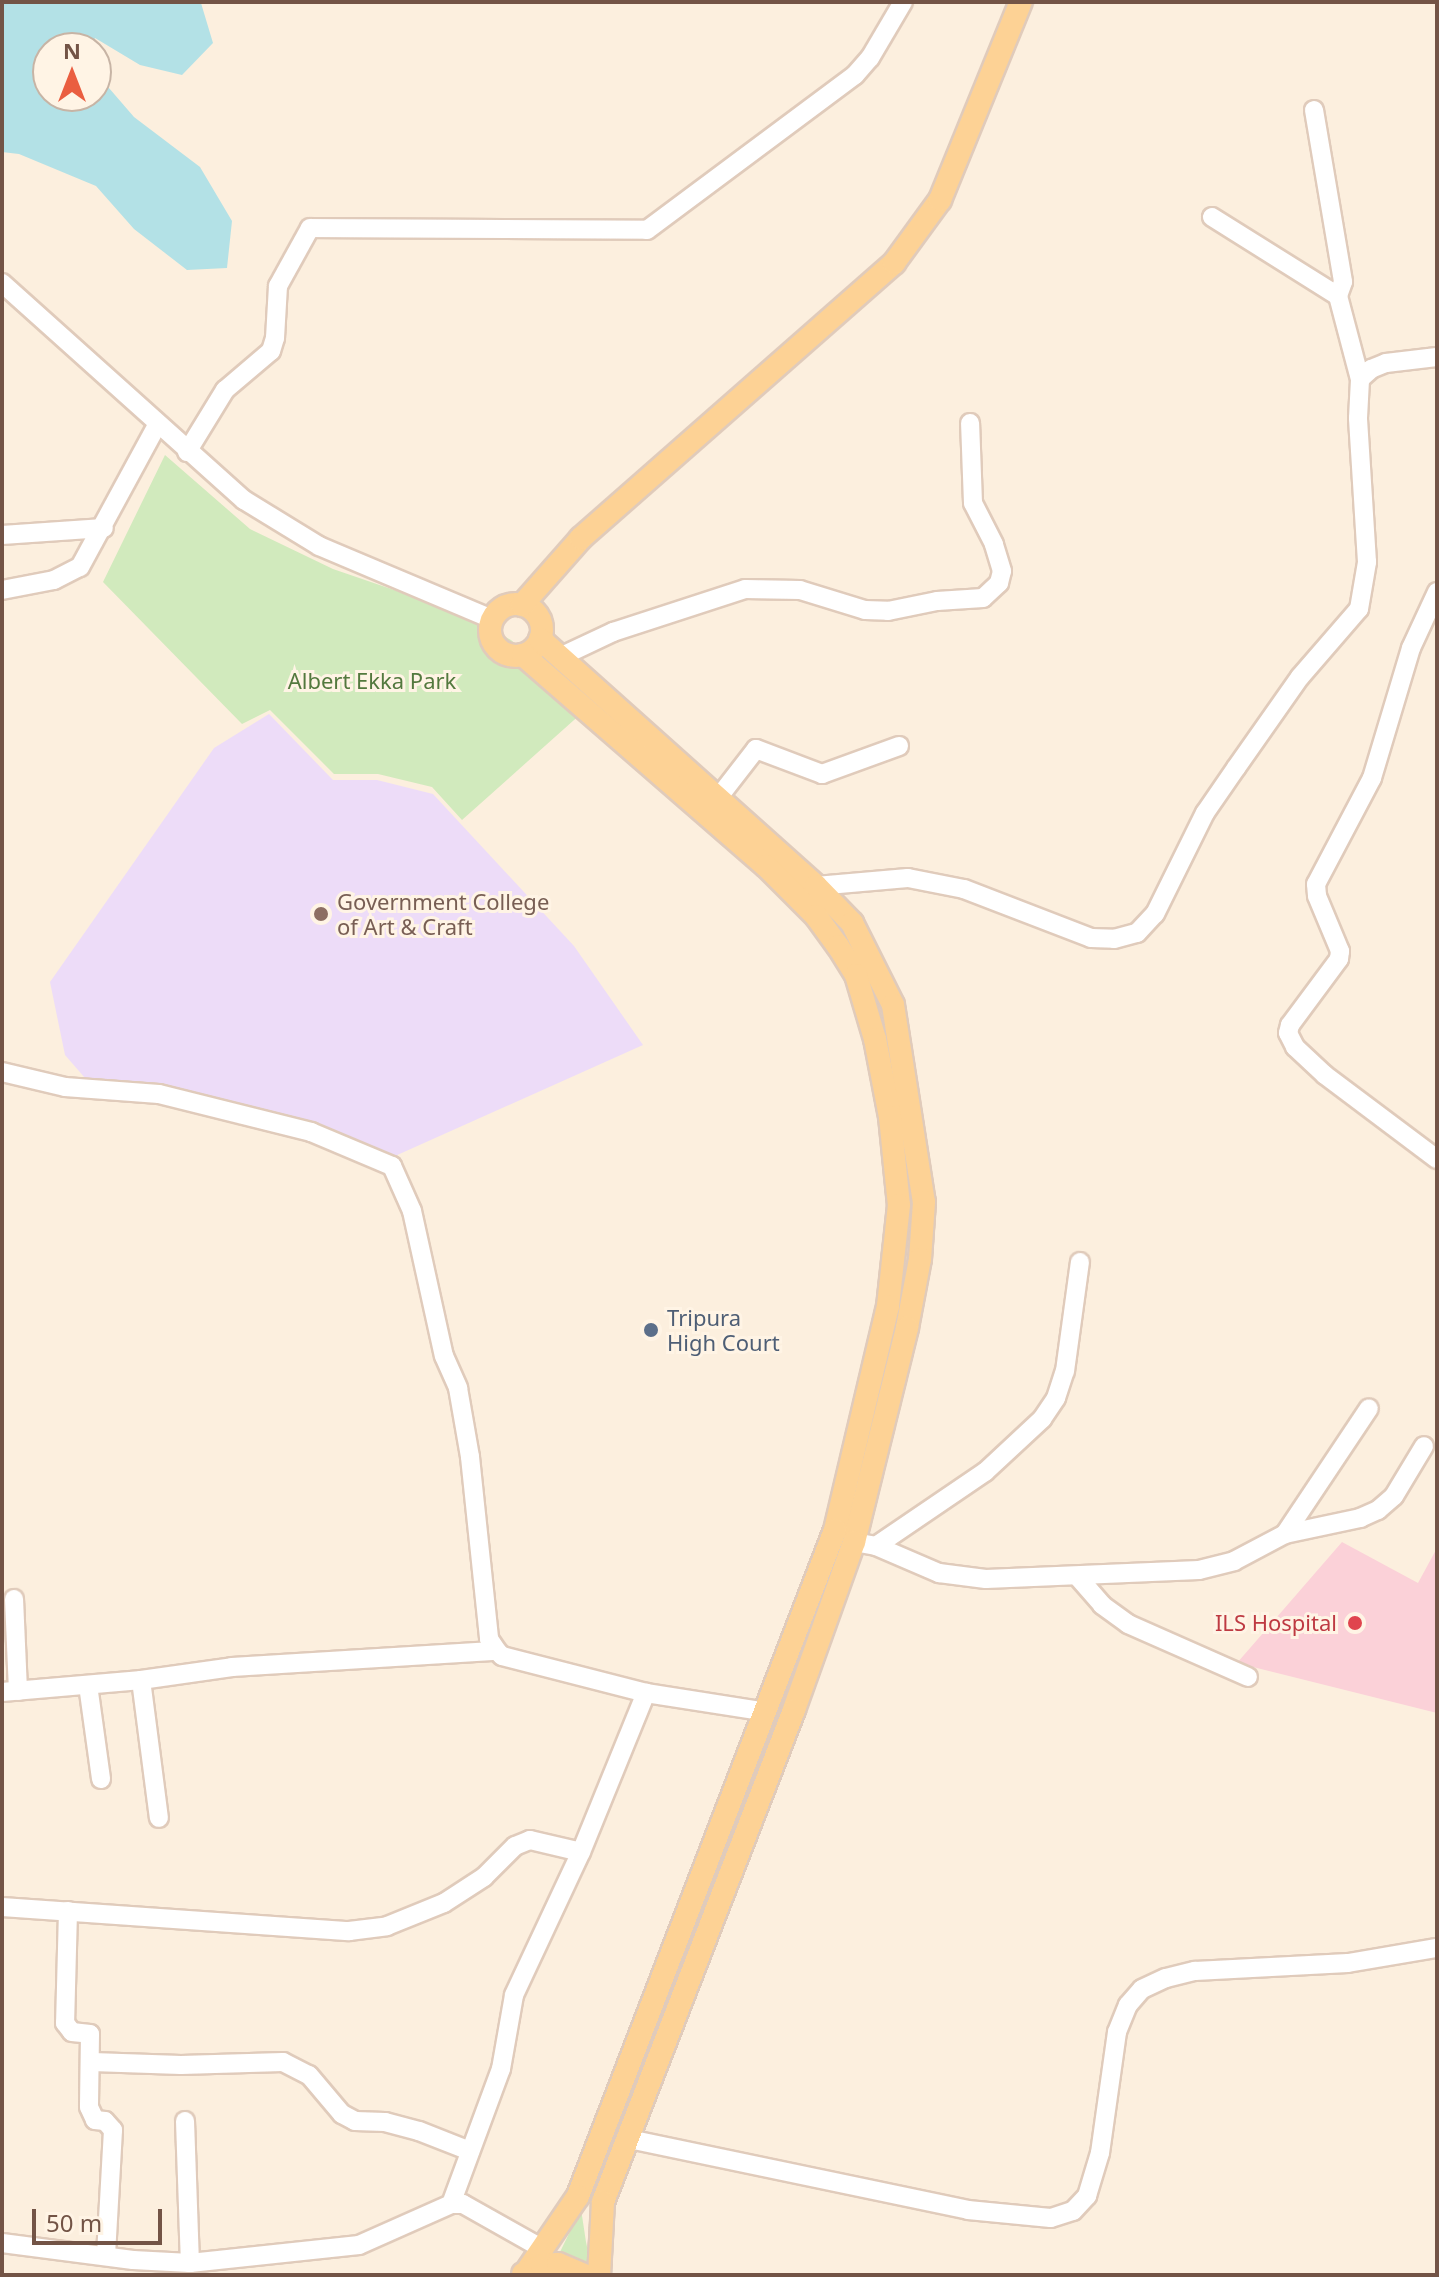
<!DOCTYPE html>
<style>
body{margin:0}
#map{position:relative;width:1439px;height:2277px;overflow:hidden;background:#fcefde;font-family:"Noto Sans",sans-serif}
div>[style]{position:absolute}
.education>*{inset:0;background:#eddcf8}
.medical>*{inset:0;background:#fbd1d8}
.green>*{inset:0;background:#d1eabd}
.water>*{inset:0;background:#b3e1e6}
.roads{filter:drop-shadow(2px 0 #e0cbbb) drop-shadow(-2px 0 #e0cbbb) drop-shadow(0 2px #e0cbbb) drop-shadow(0 -2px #e0cbbb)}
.minor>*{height:18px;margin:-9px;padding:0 9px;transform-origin:9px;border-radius:9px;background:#fff}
.major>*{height:22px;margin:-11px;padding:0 11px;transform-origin:11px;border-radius:11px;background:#fdd295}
.major>.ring{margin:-11px;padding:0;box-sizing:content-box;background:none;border:22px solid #fdd295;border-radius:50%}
.dots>*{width:22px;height:22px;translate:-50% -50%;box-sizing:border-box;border:4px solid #fff4e5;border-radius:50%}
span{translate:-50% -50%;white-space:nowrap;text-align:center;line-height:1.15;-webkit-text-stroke:6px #fff4e5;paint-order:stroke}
.park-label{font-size:22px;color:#53793e}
.education-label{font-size:22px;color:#785e54}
.left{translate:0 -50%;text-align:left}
.service-label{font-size:22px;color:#4e5e75}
.health-label{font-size:22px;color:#be3a42}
.right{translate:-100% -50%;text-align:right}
.frame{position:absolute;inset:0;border:4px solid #735446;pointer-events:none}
.north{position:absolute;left:32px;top:32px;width:80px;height:80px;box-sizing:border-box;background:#fff4e5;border:2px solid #c7b4a5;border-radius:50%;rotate:0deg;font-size:22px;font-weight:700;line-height:32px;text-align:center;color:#735446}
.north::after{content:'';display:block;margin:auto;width:28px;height:36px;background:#ea5e40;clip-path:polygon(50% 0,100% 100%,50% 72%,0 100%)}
.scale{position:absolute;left:32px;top:2209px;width:130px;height:36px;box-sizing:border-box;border:4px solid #735446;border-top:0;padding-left:10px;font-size:24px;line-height:28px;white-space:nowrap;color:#735446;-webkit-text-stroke:6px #fff4e5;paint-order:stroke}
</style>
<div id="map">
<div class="education">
<div style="clip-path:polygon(269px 714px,333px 780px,377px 780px,433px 794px,574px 946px,643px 1045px,395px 1156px,279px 1115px,153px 1086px,85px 1078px,65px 1055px,50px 982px,214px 748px)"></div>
</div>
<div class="medical">
<div style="clip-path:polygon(1342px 1542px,1418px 1583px,1437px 1548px,1437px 1713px,1237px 1663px)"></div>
</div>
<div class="green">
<div style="clip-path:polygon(165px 455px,250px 529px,333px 569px,467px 615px,511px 640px,551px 674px,583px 712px,462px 820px,432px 787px,378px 774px,334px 774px,270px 710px,242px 724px,103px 582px)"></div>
<div style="clip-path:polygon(581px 2209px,586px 2242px,591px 2265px,559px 2254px)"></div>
</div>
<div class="water">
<div style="clip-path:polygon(2px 2px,201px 3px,213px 43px,182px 75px,140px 65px,95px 38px,91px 48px,48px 48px,48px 96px,96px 96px,96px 73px,134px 117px,200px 167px,232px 221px,227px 268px,187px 270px,134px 229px,96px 186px,19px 154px,2px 152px)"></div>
</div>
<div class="roads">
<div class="minor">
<div style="left:1314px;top:110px;width:174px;rotate:80.4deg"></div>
<div style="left:1343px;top:282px;width:15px;rotate:110deg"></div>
<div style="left:1212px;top:217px;width:149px;rotate:32.1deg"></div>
<div style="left:1338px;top:296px;width:86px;rotate:75.2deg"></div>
<div style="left:2px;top:283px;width:325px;rotate:41.9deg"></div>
<div style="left:244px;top:500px;width:88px;rotate:31.5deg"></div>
<div style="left:319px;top:546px;width:188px;rotate:22.9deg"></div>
<div style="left:187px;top:452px;width:73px;rotate:-58.5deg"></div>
<div style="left:225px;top:390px;width:60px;rotate:-40.3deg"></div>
<div style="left:271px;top:351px;width:14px;rotate:-73deg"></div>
<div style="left:275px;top:338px;width:52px;rotate:-86.7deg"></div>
<div style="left:278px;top:286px;width:66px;rotate:-61.1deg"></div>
<div style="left:310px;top:228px;width:337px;rotate:0.3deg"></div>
<div style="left:647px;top:230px;width:259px;rotate:-36.7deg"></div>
<div style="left:855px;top:75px;width:23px;rotate:-49deg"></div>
<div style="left:870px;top:58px;width:65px;rotate:-59.5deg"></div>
<div style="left:2px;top:535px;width:102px;rotate:-3.9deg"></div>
<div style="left:2px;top:590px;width:53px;rotate:-10.9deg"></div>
<div style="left:54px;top:580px;width:29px;rotate:-27deg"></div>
<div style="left:80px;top:567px;width:162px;rotate:-61.5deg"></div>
<div style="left:1437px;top:592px;width:62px;rotate:114.9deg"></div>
<div style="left:1411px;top:648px;width:136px;rotate:106.7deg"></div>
<div style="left:1372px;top:778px;width:120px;rotate:117.8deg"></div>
<div style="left:1316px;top:884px;width:12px;rotate:85deg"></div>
<div style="left:1317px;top:896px;width:60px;rotate:67.3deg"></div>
<div style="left:1340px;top:951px;width:8px;rotate:97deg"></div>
<div style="left:1339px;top:959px;width:82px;rotate:126.6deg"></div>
<div style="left:1290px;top:1025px;width:8px;rotate:104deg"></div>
<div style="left:1288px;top:1033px;width:16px;rotate:63deg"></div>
<div style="left:1295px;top:1047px;width:41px;rotate:43deg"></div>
<div style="left:1325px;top:1075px;width:140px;rotate:36.9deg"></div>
<div style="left:560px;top:657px;width:59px;rotate:-25.3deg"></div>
<div style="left:613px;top:632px;width:139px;rotate:-18deg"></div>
<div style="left:745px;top:589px;width:55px;rotate:1deg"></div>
<div style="left:800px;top:590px;width:68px;rotate:17.1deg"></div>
<div style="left:865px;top:610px;width:23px;rotate:2deg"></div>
<div style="left:888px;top:611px;width:50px;rotate:-11.5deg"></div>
<div style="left:937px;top:601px;width:46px;rotate:-3.7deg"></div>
<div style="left:983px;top:598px;width:22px;rotate:-43deg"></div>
<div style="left:999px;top:583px;width:12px;rotate:-76deg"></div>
<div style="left:1002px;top:571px;width:28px;rotate:-107deg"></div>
<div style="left:994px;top:544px;width:46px;rotate:-117.1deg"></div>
<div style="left:973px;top:503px;width:80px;rotate:-92.1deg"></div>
<div style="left:718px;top:798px;width:62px;rotate:-52.2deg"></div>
<div style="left:756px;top:749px;width:71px;rotate:20.7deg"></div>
<div style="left:822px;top:774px;width:82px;rotate:-20deg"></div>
<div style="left:816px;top:886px;width:92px;rotate:-5deg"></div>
<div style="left:908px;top:878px;width:57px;rotate:11.1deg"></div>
<div style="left:964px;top:889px;width:136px;rotate:21.1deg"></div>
<div style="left:1091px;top:938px;width:23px;rotate:2deg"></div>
<div style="left:1114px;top:939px;width:24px;rotate:-15deg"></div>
<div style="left:1137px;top:933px;width:26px;rotate:-47deg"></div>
<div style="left:1155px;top:914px;width:113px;rotate:-63.7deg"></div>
<div style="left:1205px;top:813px;width:55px;rotate:-55.4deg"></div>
<div style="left:1236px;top:768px;width:111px;rotate:-54.9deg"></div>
<div style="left:1300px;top:677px;width:90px;rotate:-49.1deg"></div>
<div style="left:1359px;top:609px;width:48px;rotate:-80.3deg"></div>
<div style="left:1367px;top:562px;width:144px;rotate:-93.6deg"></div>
<div style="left:1358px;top:418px;width:39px;rotate:-87deg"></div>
<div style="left:1360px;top:379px;width:15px;rotate:-42deg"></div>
<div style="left:1371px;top:369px;width:16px;rotate:-22deg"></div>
<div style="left:1386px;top:363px;width:51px;rotate:-6.7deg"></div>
<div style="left:2px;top:1072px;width:65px;rotate:13.4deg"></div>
<div style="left:65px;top:1087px;width:94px;rotate:4.3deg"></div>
<div style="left:159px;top:1094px;width:157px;rotate:14deg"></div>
<div style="left:311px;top:1132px;width:88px;rotate:22.8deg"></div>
<div style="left:392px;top:1166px;width:49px;rotate:66deg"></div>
<div style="left:412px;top:1211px;width:148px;rotate:77.6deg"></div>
<div style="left:444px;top:1356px;width:35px;rotate:66deg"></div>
<div style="left:458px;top:1388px;width:70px;rotate:80.1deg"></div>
<div style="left:470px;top:1457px;width:183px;rotate:84deg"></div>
<div style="left:489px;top:1639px;width:14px;rotate:56deg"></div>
<div style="left:497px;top:1651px;width:7px;rotate:45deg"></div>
<div style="left:502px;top:1656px;width:149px;rotate:14.4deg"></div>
<div style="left:646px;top:1693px;width:122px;rotate:8.9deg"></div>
<div style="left:1285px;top:1534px;width:77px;rotate:-12deg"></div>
<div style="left:1360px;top:1518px;width:20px;rotate:-24deg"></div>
<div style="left:1378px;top:1510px;width:21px;rotate:-41deg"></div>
<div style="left:1394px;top:1496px;width:58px;rotate:-59deg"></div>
<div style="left:854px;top:1542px;width:22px;rotate:10deg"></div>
<div style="left:876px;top:1546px;width:69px;rotate:23.2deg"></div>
<div style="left:939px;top:1573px;width:47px;rotate:7.3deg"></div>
<div style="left:986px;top:1579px;width:213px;rotate:-2.4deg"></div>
<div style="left:1199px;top:1570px;width:36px;rotate:-14deg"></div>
<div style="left:1234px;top:1561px;width:58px;rotate:-27.9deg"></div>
<div style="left:1285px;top:1534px;width:151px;rotate:-56.3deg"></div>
<div style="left:876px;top:1546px;width:132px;rotate:-34.2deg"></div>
<div style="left:985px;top:1472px;width:78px;rotate:-42.9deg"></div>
<div style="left:1042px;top:1419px;width:25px;rotate:-56deg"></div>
<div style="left:1056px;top:1398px;width:28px;rotate:-72deg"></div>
<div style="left:1065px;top:1371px;width:110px;rotate:-82.2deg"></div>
<div style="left:1078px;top:1577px;width:37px;rotate:49deg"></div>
<div style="left:1102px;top:1605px;width:32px;rotate:36deg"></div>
<div style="left:1128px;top:1624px;width:131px;rotate:23.8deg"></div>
<div style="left:14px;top:1599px;width:92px;rotate:87.5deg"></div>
<div style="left:141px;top:1680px;width:139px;rotate:82.6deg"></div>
<div style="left:88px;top:1685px;width:95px;rotate:82.1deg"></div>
<div style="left:2px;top:1692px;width:140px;rotate:-4.9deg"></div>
<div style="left:141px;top:1680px;width:92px;rotate:-8.1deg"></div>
<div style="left:232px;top:1667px;width:265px;rotate:-3.5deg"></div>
<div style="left:2px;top:1907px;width:348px;rotate:4deg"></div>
<div style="left:349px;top:1931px;width:38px;rotate:-7deg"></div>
<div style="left:387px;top:1926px;width:61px;rotate:-22deg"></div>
<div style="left:444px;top:1903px;width:48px;rotate:-33deg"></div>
<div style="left:484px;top:1877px;width:44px;rotate:-45deg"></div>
<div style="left:515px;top:1846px;width:16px;rotate:-22deg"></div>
<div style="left:530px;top:1840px;width:52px;rotate:13.2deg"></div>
<div style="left:68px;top:1911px;width:112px;rotate:91.5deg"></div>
<div style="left:65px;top:2023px;width:11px;rotate:52deg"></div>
<div style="left:72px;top:2032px;width:18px;rotate:6deg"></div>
<div style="left:90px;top:2034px;width:73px;rotate:90.8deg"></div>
<div style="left:89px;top:2107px;width:14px;rotate:65deg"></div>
<div style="left:95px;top:2120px;width:10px;rotate:6deg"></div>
<div style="left:105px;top:2121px;width:12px;rotate:48deg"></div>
<div style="left:113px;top:2130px;width:126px;rotate:93.2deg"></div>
<div style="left:92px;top:2062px;width:89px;rotate:1.9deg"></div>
<div style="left:181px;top:2065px;width:102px;rotate:-1.7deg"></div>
<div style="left:283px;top:2062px;width:29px;rotate:27deg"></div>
<div style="left:309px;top:2075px;width:51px;rotate:49.8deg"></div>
<div style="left:342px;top:2114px;width:15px;rotate:28deg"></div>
<div style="left:355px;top:2121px;width:30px;rotate:2deg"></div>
<div style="left:385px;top:2122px;width:35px;rotate:15deg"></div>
<div style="left:419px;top:2131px;width:55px;rotate:21.4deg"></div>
<div style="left:185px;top:2121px;width:142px;rotate:88deg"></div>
<div style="left:629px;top:2139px;width:346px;rotate:11.8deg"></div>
<div style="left:968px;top:2210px;width:83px;rotate:5.5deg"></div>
<div style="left:1051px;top:2218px;width:23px;rotate:-18deg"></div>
<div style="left:1073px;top:2211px;width:21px;rotate:-47deg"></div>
<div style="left:1087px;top:2196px;width:45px;rotate:-73.2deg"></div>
<div style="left:1100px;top:2153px;width:122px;rotate:-82deg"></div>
<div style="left:1117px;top:2032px;width:29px;rotate:-68deg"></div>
<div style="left:1128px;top:2005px;width:21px;rotate:-49deg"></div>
<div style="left:1142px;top:1989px;width:26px;rotate:-25deg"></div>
<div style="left:1166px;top:1978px;width:30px;rotate:-14deg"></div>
<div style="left:1195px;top:1971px;width:153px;rotate:-3deg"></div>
<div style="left:1348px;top:1963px;width:90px;rotate:-9.6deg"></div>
<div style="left:451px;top:2204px;width:144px;rotate:-69.7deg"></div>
<div style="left:501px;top:2069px;width:75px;rotate:-80deg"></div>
<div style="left:514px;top:1995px;width:158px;rotate:-64.9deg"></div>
<div style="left:581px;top:1852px;width:172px;rotate:-67.8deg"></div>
<div style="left:2px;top:2243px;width:132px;rotate:7.4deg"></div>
<div style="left:133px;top:2260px;width:57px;rotate:3deg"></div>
<div style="left:190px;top:2263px;width:170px;rotate:-6.1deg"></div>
<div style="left:359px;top:2245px;width:101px;rotate:-24deg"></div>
<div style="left:451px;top:2204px;width:12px"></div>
<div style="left:463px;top:2204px;width:92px;rotate:29.4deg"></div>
</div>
<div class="major">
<div class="ring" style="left:490px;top:604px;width:30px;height:30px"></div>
<div style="left:522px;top:605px;width:89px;rotate:-48.6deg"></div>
<div style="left:581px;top:538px;width:417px;rotate:-41.3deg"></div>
<div style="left:894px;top:263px;width:78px;rotate:-53.9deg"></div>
<div style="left:940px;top:200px;width:214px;rotate:-67.8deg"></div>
<div style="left:540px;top:639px;width:370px;rotate:41.8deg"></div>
<div style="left:816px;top:886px;width:52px;rotate:45.8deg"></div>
<div style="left:852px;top:923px;width:92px;rotate:63.4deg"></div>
<div style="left:893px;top:1005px;width:199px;rotate:81.1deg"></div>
<div style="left:924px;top:1202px;width:57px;rotate:94deg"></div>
<div style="left:920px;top:1259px;width:70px;rotate:100.7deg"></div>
<div style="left:907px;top:1328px;width:220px;rotate:103.9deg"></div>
<div style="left:854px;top:1542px;width:178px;rotate:109.7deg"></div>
<div style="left:794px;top:1710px;width:528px;rotate:111.22deg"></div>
<div style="left:603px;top:2202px;width:73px;rotate:93.1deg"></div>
<div style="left:523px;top:655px;width:322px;rotate:41deg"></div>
<div style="left:766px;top:866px;width:71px;rotate:45deg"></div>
<div style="left:816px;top:916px;width:37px;rotate:54deg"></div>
<div style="left:838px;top:946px;width:34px;rotate:58deg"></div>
<div style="left:856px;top:975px;width:67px;rotate:73.5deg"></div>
<div style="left:875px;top:1039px;width:79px;rotate:79.1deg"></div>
<div style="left:890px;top:1117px;width:88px;rotate:84.2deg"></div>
<div style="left:899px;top:1205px;width:102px;rotate:96.2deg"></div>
<div style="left:888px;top:1306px;width:230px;rotate:103.3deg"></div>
<div style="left:835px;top:1530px;width:714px;rotate:111.1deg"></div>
<div style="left:578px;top:2196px;width:91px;rotate:124.2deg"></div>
<div style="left:523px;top:2274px;width:21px;rotate:-25deg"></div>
<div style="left:542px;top:2265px;width:16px;rotate:-4deg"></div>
<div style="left:558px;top:2264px;width:28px;rotate:23deg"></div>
</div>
</div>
<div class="dots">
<div style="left:321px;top:914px;background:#8d6e63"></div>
<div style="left:651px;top:1330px;background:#5c6f8a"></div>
<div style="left:1355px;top:1623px;background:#e0444e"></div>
</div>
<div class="park-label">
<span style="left:372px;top:681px">Albert Ekka Park</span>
</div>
<div class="education-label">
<span class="left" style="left:337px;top:914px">Government College<br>of Art &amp; Craft</span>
</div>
<div class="service-label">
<span class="left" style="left:667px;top:1330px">Tripura<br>High Court</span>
</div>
<div class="health-label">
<span class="right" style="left:1337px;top:1623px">ILS Hospital</span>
</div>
<div class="frame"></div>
<div class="north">N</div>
<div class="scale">50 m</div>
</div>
